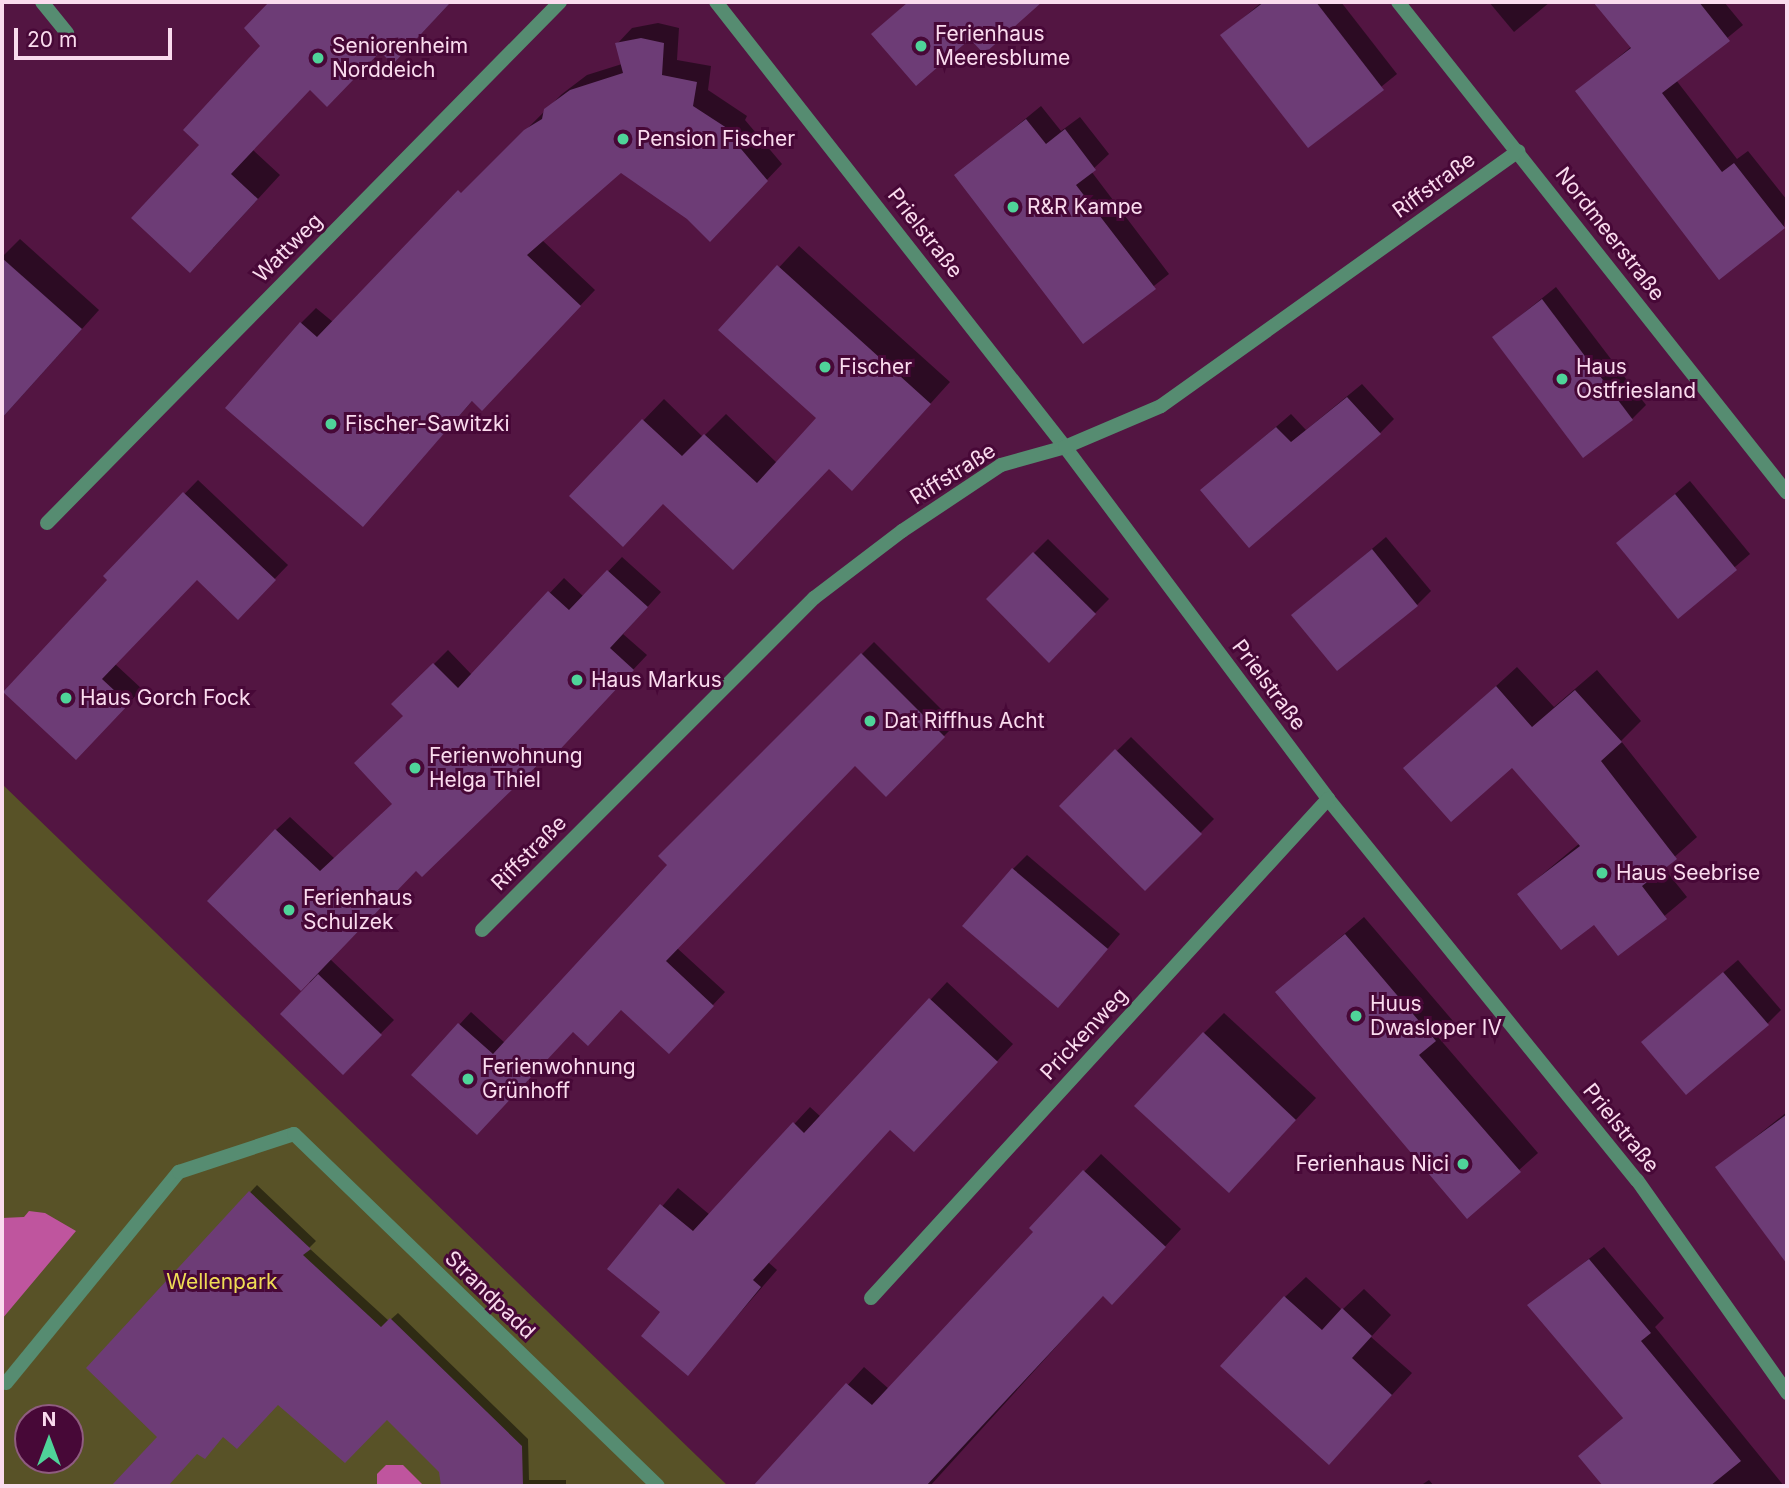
<!DOCTYPE html>
<meta charset="utf-8">
<style>
body{margin:0}
#map{position:relative;width:1789px;height:1488px;overflow:hidden;background:#531542;font-family:Inter,sans-serif}
div>[style]{position:absolute}
.green>*{inset:0;background:#585227}
.water>*{inset:0;background:#bf559e}
.shadow>*{inset:0;background:#0007}
.building>*{inset:0;background:#6d3c76}
.lane>*{height:14px;margin:-7px;padding:0 7px;transform-origin:7px;border-radius:7px;background:#568c71}
.street>*{height:14px;margin:-7px;padding:0 7px;transform-origin:7px;border-radius:7px;background:#568c71}
.dots>*{width:19px;height:19px;translate:-50% -50%;box-sizing:border-box;border:4px solid #470837;border-radius:50%}
span{translate:-50% -50%;white-space:nowrap;text-align:center;line-height:1.15;-webkit-text-stroke:6px #470837;paint-order:stroke}
.poi-label{font-size:21px;color:#fadbee}
.left{translate:0 -50%;text-align:left}
.right{translate:-100% -50%;text-align:right}
.street-label{font-size:21px;color:#fadbee}
.park-label{font-size:21px;color:#efdc55}
.frame{position:absolute;inset:0;border:4px solid #fadbee;pointer-events:none}
.north{position:absolute;left:14px;top:1404px;width:70px;height:70px;box-sizing:border-box;background:#470837;border:2px solid #8f5c80;border-radius:50%;rotate:0deg;font-size:19px;font-weight:700;line-height:28px;text-align:center;color:#fadbee}
.north::after{content:'';display:block;margin:auto;width:24px;height:32px;background:#4fd399;clip-path:polygon(50% 0,100% 100%,50% 72%,0 100%)}
.scale{position:absolute;left:14px;top:28px;width:158px;height:32px;box-sizing:border-box;border:4px solid #fadbee;border-top:0;padding-left:9px;font-size:21px;line-height:24px;white-space:nowrap;color:#fadbee;-webkit-text-stroke:5px #470837;paint-order:stroke}
</style>
<div id="map">
<div class="green">
<div style="clip-path:polygon(evenodd,2px 784px,728px 1486px,2px 1486px,2px 784px,28px 1418px,70px 1418px,70px 1460px,28px 1460px,28px 1418px)"></div>
</div>
<div class="water">
<div style="clip-path:polygon(29px 1211px,45px 1213px,76px 1231px,2px 1319px,2px 1218px,24px 1217px)"></div>
<div style="clip-path:polygon(386px 1465px,403px 1465px,424px 1486px,377px 1486px,377px 1474px)"></div>
</div>
<div class="shadow">
<div style="clip-path:polygon(271px 2px,451px 2px,416px 39px,380px 50px,311px 88px,253px 150px,280px 175px,213px 248px,202px 145px,263px 46px,246px 28px)"></div>
<div style="clip-path:polygon(908px 2px,1039px 2px,984px 51px,970px 36px,887px 21px)"></div>
<div style="clip-path:polygon(1262px 2px,1341px 2px,1397px 74px,1308px 146px,1223px 35px)"></div>
<div style="clip-path:polygon(1489px 2px,1550px 2px,1514px 32px)"></div>
<div style="clip-path:polygon(1595px 2px,1670px 2px,1677px 11px,1689px 2px,1724px 2px,1743px 25px,1676px 80px,1737px 159px,1748px 151px,1787px 200px,1784px 227px,1577px 92px,1632px 46px)"></div>
<div style="clip-path:polygon(658px 23px,679px 28px,677px 60px,711px 66px,708px 90px,747px 116px,745px 120px,782px 164px,725px 224px,688px 217px,621px 171px,542px 240px,595px 290px,497px 393px,473px 400px,363px 525px,301px 323px,316px 308px,333px 322px,562px 94px,587px 75px,622px 64px,617px 44px,632px 28px)"></div>
<div style="clip-path:polygon(1041px 106px,1061px 131px,1080px 117px,1109px 154px,1091px 171px,1169px 274px,1083px 342px,957px 175px)"></div>
<div style="clip-path:polygon(20px 239px,99px 310px,2px 418px,2px 257px)"></div>
<div style="clip-path:polygon(799px 246px,950px 382px,872px 468px,829px 468px,753px 548px,664px 502px,571px 496px,664px 399px,703px 437px,726px 414px,777px 463px,818px 418px,721px 330px)"></div>
<div style="clip-path:polygon(1556px 287px,1646px 405px,1632px 419px,1494px 337px)"></div>
<div style="clip-path:polygon(1362px 384px,1394px 419px,1380px 433px,1202px 490px,1291px 414px,1306px 430px)"></div>
<div style="clip-path:polygon(198px 480px,288px 565px,238px 617px,197px 578px,115px 664px,142px 689px,90px 744px,110px 580px,105px 576px)"></div>
<div style="clip-path:polygon(1690px 481px,1750px 554px,1678px 616px,1618px 543px)"></div>
<div style="clip-path:polygon(1386px 537px,1431px 591px,1417px 605px,1294px 615px)"></div>
<div style="clip-path:polygon(1048px 539px,1109px 599px,1049px 660px,988px 599px)"></div>
<div style="clip-path:polygon(622px 557px,661px 592px,623px 634px,647px 655px,566px 741px,416px 869px,330px 959px,394px 1020px,343px 1072px,309px 981px,276px 830px,290px 817px,335px 859px,394px 803px,406px 716px,394px 704px,448px 650px,472px 675px,564px 578px,584px 597px)"></div>
<div style="clip-path:polygon(874px 642px,956px 724px,886px 794px,855px 763px,677px 948px,725px 992px,681px 1039px,622px 1008px,574px 1030px,489px 1121px,413px 1075px,471px 1012px,505px 1043px,669px 864px,660px 856px)"></div>
<div style="clip-path:polygon(1517px 667px,1554px 707px,1597px 670px,1641px 721px,1621px 741px,1697px 837px,1663px 867px,1687px 897px,1619px 954px,1594px 922px,1519px 894px,1580px 843px,1513px 765px,1406px 768px)"></div>
<div style="clip-path:polygon(1131px 737px,1214px 819px,1145px 889px,1061px 806px)"></div>
<div style="clip-path:polygon(1027px 855px,1120px 934px,1071px 992px,1013px 869px)"></div>
<div style="clip-path:polygon(1364px 917px,1453px 1021px,1438px 1037px,1538px 1153px,1467px 1216px,1277px 992px)"></div>
<div style="clip-path:polygon(1738px 960px,1781px 1010px,1767px 1024px,1657px 1029px)"></div>
<div style="clip-path:polygon(947px 982px,1013px 1044px,930px 1133px,890px 1128px,768px 1262px,777px 1270px,688px 1373px,663px 1311px,609px 1268px,678px 1188px,710px 1215px,810px 1107px,821px 1117px)"></div>
<div style="clip-path:polygon(1224px 1013px,1316px 1098px,1249px 1170px,1204px 1033px)"></div>
<div style="clip-path:polygon(1787px 1112px,1787px 1261px,1718px 1167px)"></div>
<div style="clip-path:polygon(1101px 1154px,1181px 1229px,1129px 1286px,1104px 1294px,930px 1486px,763px 1486px,759px 1483px,864px 1367px,889px 1389px,1035px 1232px,1031px 1228px)"></div>
<div style="clip-path:polygon(257px 1185px,316px 1241px,309px 1248px,389px 1321px,398px 1313px,528px 1439px,529px 1480px,566px 1480px,566px 1486px,443px 1486px,443px 1473px,387px 1417px,278px 1402px,197px 1452px,166px 1486px,116px 1484px,160px 1437px,88px 1368px)"></div>
<div style="clip-path:polygon(1604px 1247px,1664px 1318px,1655px 1327px,1784px 1486px,1605px 1486px,1580px 1456px,1624px 1417px,1530px 1305px)"></div>
<div style="clip-path:polygon(1306px 1277px,1342px 1310px,1364px 1289px,1391px 1315px,1371px 1337px,1412px 1373px,1349px 1442px,1285px 1297px)"></div>
<div style="clip-path:polygon(1429px 1480px,1434px 1486px,1420px 1486px)"></div>
</div>
<div class="building">
<div style="clip-path:polygon(269px 2px,451px 2px,393px 64px,380px 52px,327px 107px,310px 90px,231px 174px,258px 199px,190px 273px,131px 218px,199px 145px,183px 130px,260px 46px,244px 28px)"></div>
<div style="clip-path:polygon(908px 2px,1042px 2px,984px 54px,970px 39px,916px 86px,871px 34px)"></div>
<div style="clip-path:polygon(1264px 2px,1316px 2px,1384px 90px,1308px 148px,1220px 35px)"></div>
<div style="clip-path:polygon(1593px 2px,1699px 2px,1730px 41px,1662px 93px,1722px 172px,1734px 163px,1785px 228px,1719px 280px,1575px 91px,1631px 48px)"></div>
<div style="clip-path:polygon(641px 38px,664px 43px,662px 75px,697px 82px,693px 106px,733px 132px,731px 137px,768px 181px,710px 242px,687px 219px,621px 173px,527px 255px,581px 306px,482px 411px,472px 401px,363px 527px,225px 408px,300px 322px,317px 337px,458px 190px,461px 193px,524px 130px,542px 119px,544px 109px,570px 90px,623px 73px,615px 43px)"></div>
<div style="clip-path:polygon(1026px 119px,1046px 144px,1065px 129px,1096px 170px,1076px 185px,1156px 289px,1083px 344px,954px 175px)"></div>
<div style="clip-path:polygon(2px 258px,82px 329px,2px 418px)"></div>
<div style="clip-path:polygon(777px 265px,931px 404px,852px 491px,829px 469px,733px 570px,663px 504px,623px 547px,569px 496px,642px 419px,682px 456px,704px 434px,757px 483px,816px 418px,718px 330px)"></div>
<div style="clip-path:polygon(1542px 299px,1633px 420px,1583px 458px,1492px 337px)"></div>
<div style="clip-path:polygon(1347px 397px,1381px 434px,1249px 548px,1200px 490px,1276px 427px,1291px 442px)"></div>
<div style="clip-path:polygon(183px 492px,276px 580px,238px 620px,197px 580px,102px 679px,129px 704px,76px 760px,3px 692px,107px 580px,103px 576px)"></div>
<div style="clip-path:polygon(1675px 494px,1737px 570px,1678px 619px,1616px 543px)"></div>
<div style="clip-path:polygon(1372px 549px,1418px 606px,1337px 671px,1291px 615px)"></div>
<div style="clip-path:polygon(1033px 552px,1096px 614px,1049px 663px,986px 599px)"></div>
<div style="clip-path:polygon(607px 570px,648px 607px,610px 648px,634px 670px,553px 757px,549px 754px,422px 877px,416px 871px,301px 991px,207px 901px,275px 829px,320px 871px,392px 804px,354px 763px,403px 716px,391px 704px,433px 663px,458px 688px,548px 591px,569px 610px)"></div>
<div style="clip-path:polygon(861px 653px,945px 737px,886px 797px,855px 766px,666px 961px,714px 1006px,669px 1054px,621px 1010px,588px 1046px,573px 1032px,477px 1135px,411px 1075px,458px 1023px,493px 1054px,667px 865px,658px 856px)"></div>
<div style="clip-path:polygon(1496px 686px,1532px 727px,1575px 690px,1622px 742px,1601px 761px,1677px 859px,1642px 886px,1667px 919px,1618px 956px,1594px 925px,1561px 950px,1517px 894px,1580px 846px,1512px 768px,1451px 822px,1403px 768px)"></div>
<div style="clip-path:polygon(1115px 749px,1202px 834px,1145px 891px,1059px 806px)"></div>
<div style="clip-path:polygon(1012px 868px,1108px 949px,1058px 1008px,962px 926px)"></div>
<div style="clip-path:polygon(1345px 934px,1436px 1041px,1419px 1055px,1521px 1172px,1467px 1219px,1275px 992px)"></div>
<div style="clip-path:polygon(1723px 972px,1769px 1025px,1686px 1095px,1641px 1042px)"></div>
<div style="clip-path:polygon(318px 974px,382px 1035px,343px 1075px,280px 1014px)"></div>
<div style="clip-path:polygon(929px 998px,998px 1062px,914px 1152px,890px 1130px,753px 1280px,761px 1287px,688px 1376px,641px 1336px,660px 1312px,607px 1269px,660px 1204px,693px 1231px,793px 1122px,804px 1133px)"></div>
<div style="clip-path:polygon(1203px 1032px,1296px 1120px,1229px 1193px,1134px 1106px)"></div>
<div style="clip-path:polygon(1787px 1114px,1787px 1264px,1715px 1167px)"></div>
<div style="clip-path:polygon(1083px 1170px,1166px 1247px,1112px 1305px,1103px 1296px,926px 1486px,753px 1486px,846px 1383px,872px 1405px,1033px 1232px,1029px 1228px)"></div>
<div style="clip-path:polygon(249px 1191px,311px 1249px,303px 1255px,381px 1327px,390px 1318px,522px 1446px,523px 1486px,441px 1486px,439px 1472px,387px 1420px,345px 1463px,278px 1405px,237px 1449px,223px 1437px,205px 1459px,197px 1454px,168px 1486px,111px 1486px,157px 1437px,86px 1368px)"></div>
<div style="clip-path:polygon(1589px 1259px,1651px 1333px,1641px 1341px,1741px 1461px,1710px 1486px,1603px 1486px,1578px 1456px,1623px 1418px,1527px 1305px)"></div>
<div style="clip-path:polygon(1284px 1296px,1322px 1330px,1342px 1308px,1372px 1336px,1352px 1358px,1392px 1395px,1329px 1465px,1220px 1366px)"></div>
</div>
<div class="lane">
<div style="left:42px;top:2px;width:40px;rotate:51deg"></div>
<div style="left:6px;top:1383px;width:273px;rotate:-50.7deg"></div>
<div style="left:179px;top:1172px;width:121px;rotate:-18.3deg"></div>
<div style="left:294px;top:1134px;width:506px;rotate:44.04deg"></div>
</div>
<div class="street">
<div style="left:716px;top:2px;width:566px;rotate:51.89deg"></div>
<div style="left:1065px;top:447px;width:439px;rotate:53.2deg"></div>
<div style="left:1328px;top:799px;width:491px;rotate:51deg"></div>
<div style="left:1637px;top:1180px;width:261px;rotate:54.8deg"></div>
<div style="left:1398px;top:2px;width:626px;rotate:51.61deg"></div>
<div style="left:47px;top:523px;width:731px;rotate:-45.44deg"></div>
<div style="left:482px;top:930px;width:470px;rotate:-45deg"></div>
<div style="left:814px;top:598px;width:111px;rotate:-37.3deg"></div>
<div style="left:902px;top:531px;width:119px;rotate:-33.7deg"></div>
<div style="left:1001px;top:465px;width:66px;rotate:-15.7deg"></div>
<div style="left:1065px;top:447px;width:104px;rotate:-23.1deg"></div>
<div style="left:1161px;top:406px;width:439px;rotate:-35.5deg"></div>
<div style="left:871px;top:1298px;width:677px;rotate:-47.52deg"></div>
</div>
<div class="dots">
<div style="left:921px;top:46px;background:#4fd399"></div>
<div style="left:318px;top:58px;background:#4fd399"></div>
<div style="left:623px;top:139px;background:#4fd399"></div>
<div style="left:1013px;top:207px;background:#4fd399"></div>
<div style="left:825px;top:367px;background:#4fd399"></div>
<div style="left:1562px;top:379px;background:#4fd399"></div>
<div style="left:331px;top:424px;background:#4fd399"></div>
<div style="left:577px;top:680px;background:#4fd399"></div>
<div style="left:66px;top:698px;background:#4fd399"></div>
<div style="left:870px;top:721px;background:#4fd399"></div>
<div style="left:415px;top:768px;background:#4fd399"></div>
<div style="left:1602px;top:873px;background:#4fd399"></div>
<div style="left:289px;top:910px;background:#4fd399"></div>
<div style="left:1356px;top:1016px;background:#4fd399"></div>
<div style="left:468px;top:1079px;background:#4fd399"></div>
<div style="left:1463px;top:1164px;background:#4fd399"></div>
</div>
<div class="poi-label">
<span class="left" style="left:935px;top:46px">Ferienhaus<br>Meeresblume</span>
<span class="left" style="left:332px;top:58px">Seniorenheim<br>Norddeich</span>
<span class="left" style="left:637px;top:139px">Pension Fischer</span>
<span class="left" style="left:1027px;top:207px">R&amp;R Kampe</span>
<span class="left" style="left:839px;top:367px">Fischer</span>
<span class="left" style="left:1576px;top:379px">Haus<br>Ostfriesland</span>
<span class="left" style="left:345px;top:424px">Fischer-Sawitzki</span>
<span class="left" style="left:591px;top:680px">Haus Markus</span>
<span class="left" style="left:80px;top:698px">Haus Gorch Fock</span>
<span class="left" style="left:884px;top:721px">Dat Riffhus Acht</span>
<span class="left" style="left:429px;top:768px">Ferienwohnung<br>Helga Thiel</span>
<span class="left" style="left:1616px;top:873px">Haus Seebrise</span>
<span class="left" style="left:303px;top:910px">Ferienhaus<br>Schulzek</span>
<span class="left" style="left:1370px;top:1016px">Huus<br>Dwasloper IV</span>
<span class="left" style="left:482px;top:1079px">Ferienwohnung<br>Grünhoff</span>
<span class="right" style="left:1449px;top:1164px">Ferienhaus Nici</span>
</div>
<div class="street-label">
<span style="left:1434px;top:185px;rotate:-36deg">Riffstraße</span>
<span style="left:925px;top:233px;rotate:52deg">Prielstraße</span>
<span style="left:1610px;top:234px;rotate:52deg">Nordmeerstraße</span>
<span style="left:288px;top:248px;rotate:-45deg">Wattweg</span>
<span style="left:953px;top:474px;rotate:-32deg">Riffstraße</span>
<span style="left:1269px;top:685px;rotate:53deg">Prielstraße</span>
<span style="left:529px;top:853px;rotate:-45deg">Riffstraße</span>
<span style="left:1084px;top:1034px;rotate:-47deg">Prickenweg</span>
<span style="left:1621px;top:1128px;rotate:51deg">Prielstraße</span>
<span style="left:490px;top:1295px;rotate:44deg">Strandpadd</span>
</div>
<div class="park-label">
<span style="left:222px;top:1282px">Wellenpark</span>
</div>
<div class="frame"></div>
<div class="north">N</div>
<div class="scale">20 m</div>
</div>
